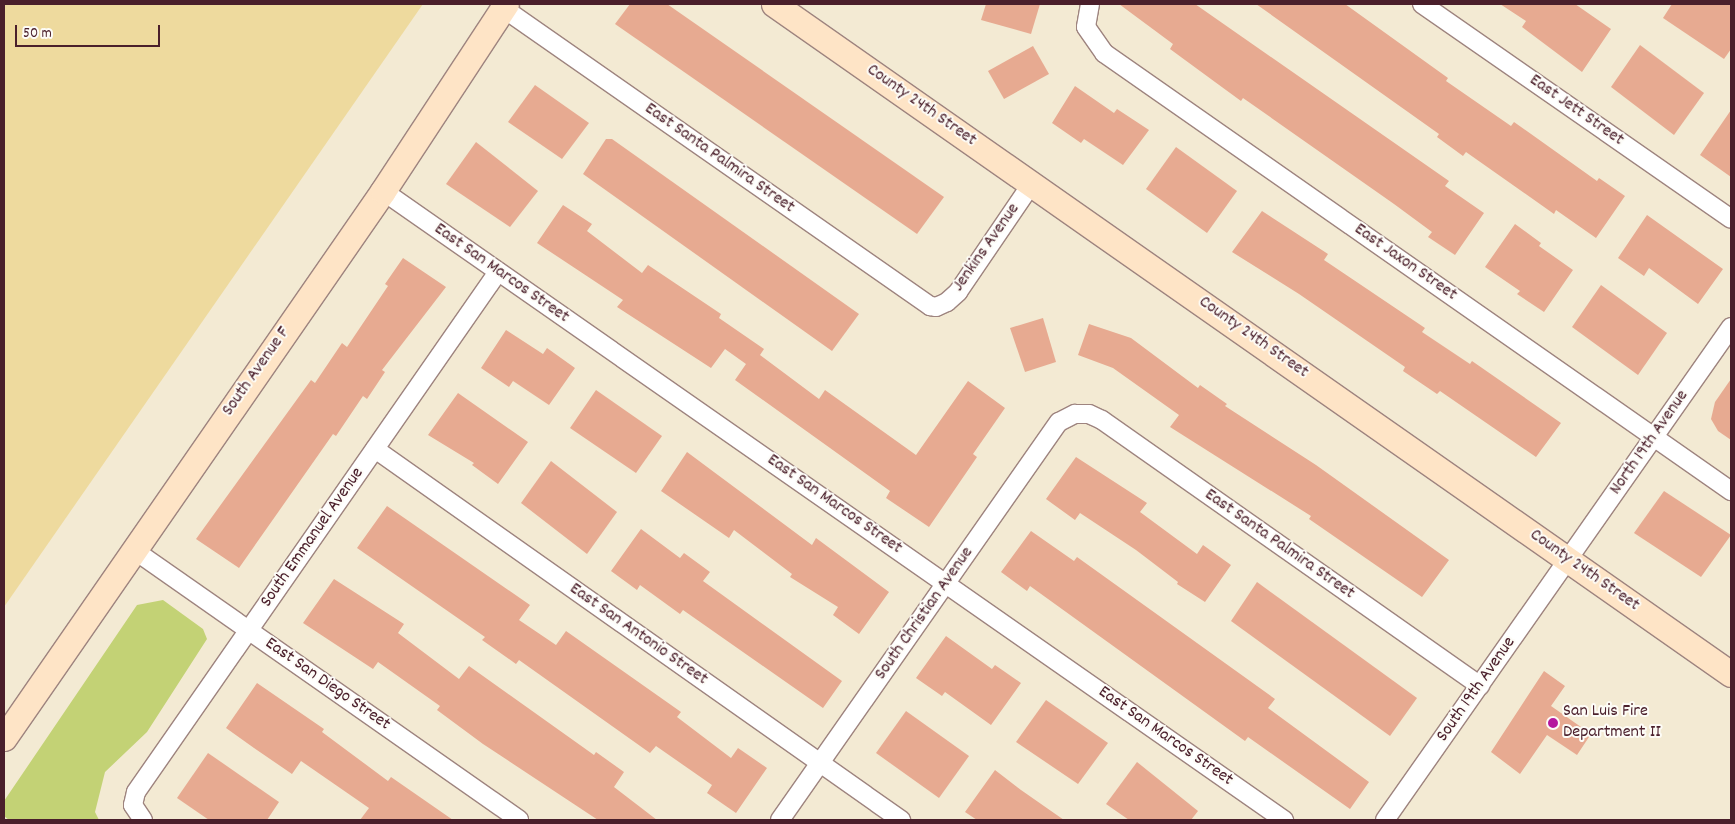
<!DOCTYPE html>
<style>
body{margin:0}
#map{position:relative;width:1735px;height:824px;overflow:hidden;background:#f3ead3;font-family:Dekko,sans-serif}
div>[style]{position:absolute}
.green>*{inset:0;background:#c3d275}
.sand>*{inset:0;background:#eeda9e}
.building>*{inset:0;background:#e7aa91}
.roads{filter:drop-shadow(1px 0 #9e847f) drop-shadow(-1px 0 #9e847f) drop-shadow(0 1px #9e847f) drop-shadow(0 -1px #9e847f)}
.street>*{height:18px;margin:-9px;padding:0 9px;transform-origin:9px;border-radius:9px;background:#fff}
.secondary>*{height:25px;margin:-12.5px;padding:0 12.5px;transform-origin:12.5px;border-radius:12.5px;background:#fee4c6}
.dots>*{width:14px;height:14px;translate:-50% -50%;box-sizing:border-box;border:2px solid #fdfcf7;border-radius:50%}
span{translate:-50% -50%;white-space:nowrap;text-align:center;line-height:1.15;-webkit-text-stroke:4px #fdfcf7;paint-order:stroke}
.street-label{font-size:18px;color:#4a1f2b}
.poi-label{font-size:18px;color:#4a1f2b}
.left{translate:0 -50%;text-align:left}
.frame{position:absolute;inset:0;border:5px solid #4a1f2b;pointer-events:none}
.scale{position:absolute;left:15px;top:25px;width:145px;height:22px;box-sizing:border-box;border:2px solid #4a1f2b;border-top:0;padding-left:6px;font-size:15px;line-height:18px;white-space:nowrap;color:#4a1f2b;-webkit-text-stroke:4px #fdfcf7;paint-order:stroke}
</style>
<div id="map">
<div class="green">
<div style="clip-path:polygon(163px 600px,203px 629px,207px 639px,147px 732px,105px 772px,95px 812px,99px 820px,9px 820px,4px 816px,4px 801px,137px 605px)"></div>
</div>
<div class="sand">
<div style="clip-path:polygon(4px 4px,423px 4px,4px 607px)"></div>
</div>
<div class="building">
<div style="clip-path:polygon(630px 4px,667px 4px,944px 197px,917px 234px,615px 24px)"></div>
<div style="clip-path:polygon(986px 4px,1040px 4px,1031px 34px,981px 20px)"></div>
<div style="clip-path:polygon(1119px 4px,1195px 4px,1449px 181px,1445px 186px,1484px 213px,1455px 255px,1428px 237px,1432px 232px,1394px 204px,1243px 98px,1241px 101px,1215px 82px,1170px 49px,1173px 44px)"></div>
<div style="clip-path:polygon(1256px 4px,1345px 4px,1448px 78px,1446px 81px,1511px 126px,1514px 122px,1597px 181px,1599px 178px,1625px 196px,1596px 238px,1556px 210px,1554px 214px,1466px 152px,1463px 156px,1437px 137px,1439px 134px)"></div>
<div style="clip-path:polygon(1500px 4px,1575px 4px,1611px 29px,1582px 72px,1522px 27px,1526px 21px)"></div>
<div style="clip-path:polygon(1672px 4px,1731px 4px,1731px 49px,1724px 59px,1663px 18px)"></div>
<div style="clip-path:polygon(1640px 45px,1704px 93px,1674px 135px,1611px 87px)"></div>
<div style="clip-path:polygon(1033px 46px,1049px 74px,1004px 99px,988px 71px)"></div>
<div style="clip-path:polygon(535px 85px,589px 123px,562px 159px,508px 122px)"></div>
<div style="clip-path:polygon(1075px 86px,1114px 113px,1117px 109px,1149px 130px,1123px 165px,1084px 139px,1081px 143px,1052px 123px)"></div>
<div style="clip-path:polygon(1731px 110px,1731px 177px,1700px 155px)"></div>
<div style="clip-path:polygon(606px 139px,612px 139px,859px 314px,832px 351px,583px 174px)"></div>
<div style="clip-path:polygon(476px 142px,538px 191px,510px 227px,446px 184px)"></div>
<div style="clip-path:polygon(1176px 147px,1237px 191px,1207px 233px,1146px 189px)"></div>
<div style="clip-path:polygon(563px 205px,592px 224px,587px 231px,642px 273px,648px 265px,721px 314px,719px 318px,764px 349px,760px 355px,819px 399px,825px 390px,916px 455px,968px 381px,1005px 408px,973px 454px,977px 457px,929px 527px,886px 498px,890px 491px,735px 380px,746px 364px,725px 349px,711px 368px,617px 307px,623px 300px,537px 243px)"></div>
<div style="clip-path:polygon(1262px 211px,1328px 254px,1324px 260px,1425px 328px,1422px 332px,1470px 364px,1472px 361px,1561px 423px,1536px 457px,1440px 391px,1437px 394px,1403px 371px,1405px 367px,1299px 294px,1232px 252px)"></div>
<div style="clip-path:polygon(1647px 215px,1723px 269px,1698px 304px,1649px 268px,1644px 276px,1618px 258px)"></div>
<div style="clip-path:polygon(1515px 224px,1541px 243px,1539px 246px,1573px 270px,1544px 312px,1517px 294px,1520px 291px,1485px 267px)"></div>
<div style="clip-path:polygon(403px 258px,446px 287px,382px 370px,385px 372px,367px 399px,363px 396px,336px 436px,333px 434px,239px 568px,196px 539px,311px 380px,315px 383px,342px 343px,347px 347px,388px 286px,385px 284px)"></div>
<div style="clip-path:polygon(1601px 285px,1667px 333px,1638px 375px,1572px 327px)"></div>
<div style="clip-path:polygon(1043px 318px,1056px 362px,1025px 372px,1010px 328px)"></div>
<div style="clip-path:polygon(1089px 324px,1131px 338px,1198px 388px,1200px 385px,1227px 404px,1225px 406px,1316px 465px,1449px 560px,1422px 597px,1309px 519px,1311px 516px,1170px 427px,1179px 415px,1113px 368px,1078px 355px)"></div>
<div style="clip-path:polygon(506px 330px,543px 354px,547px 348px,575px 368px,549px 405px,513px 381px,509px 387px,481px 368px)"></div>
<div style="clip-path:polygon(1731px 379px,1731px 440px,1718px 431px,1711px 419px,1715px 402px)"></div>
<div style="clip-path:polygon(596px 390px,662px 436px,636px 473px,570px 428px)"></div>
<div style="clip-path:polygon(458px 393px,528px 442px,498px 484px,472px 465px,474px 463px,428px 435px)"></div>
<div style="clip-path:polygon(687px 452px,812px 545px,816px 538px,889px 592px,859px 634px,833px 615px,838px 607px,790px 577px,792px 574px,734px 530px,729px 538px,661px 491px)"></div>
<div style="clip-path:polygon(1076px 457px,1147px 503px,1140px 512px,1197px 554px,1203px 545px,1231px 565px,1205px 602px,1177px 584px,1178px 582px,1136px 550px,1080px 513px,1075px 520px,1046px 499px)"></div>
<div style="clip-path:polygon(551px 461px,617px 512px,587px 554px,521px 503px)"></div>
<div style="clip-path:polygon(1664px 491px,1731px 535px,1701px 577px,1634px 533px)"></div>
<div style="clip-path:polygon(387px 506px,530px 605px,519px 620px,556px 645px,566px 631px,681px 712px,677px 717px,731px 758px,738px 748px,767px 768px,736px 813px,707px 793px,712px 785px,656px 746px,650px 753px,519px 660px,516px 664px,482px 640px,485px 637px,357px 548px)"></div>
<div style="clip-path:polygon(641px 529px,680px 558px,684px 553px,710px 572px,703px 581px,842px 681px,823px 708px,683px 610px,680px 614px,640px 585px,637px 590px,611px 571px)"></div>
<div style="clip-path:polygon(1031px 531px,1074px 561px,1077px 557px,1275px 699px,1268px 708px,1369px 782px,1350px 809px,1248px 737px,1245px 741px,1030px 586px,1027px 591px,1001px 572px)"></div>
<div style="clip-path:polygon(334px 579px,404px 624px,398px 633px,459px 679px,469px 666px,594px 755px,596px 752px,624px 772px,614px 787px,657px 820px,598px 820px,483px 744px,437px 710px,440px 706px,378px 662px,373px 669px,303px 623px)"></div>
<div style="clip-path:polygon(1257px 582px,1417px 698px,1390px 736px,1231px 621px)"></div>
<div style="clip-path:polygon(946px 636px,992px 669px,995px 665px,1021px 683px,991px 725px,945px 692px,942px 696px,916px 678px)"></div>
<div style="clip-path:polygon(1544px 671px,1565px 686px,1551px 706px,1591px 734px,1577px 755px,1547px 735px,1520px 774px,1491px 752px)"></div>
<div style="clip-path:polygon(257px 683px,324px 729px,322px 732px,388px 781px,391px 777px,453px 820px,360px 820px,369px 808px,301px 761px,292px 774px,254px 748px,226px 728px)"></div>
<div style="clip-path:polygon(1046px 700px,1108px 743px,1078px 784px,1016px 742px)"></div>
<div style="clip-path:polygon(906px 711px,969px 756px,939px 798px,876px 753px)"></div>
<div style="clip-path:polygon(208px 753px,279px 802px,267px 820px,209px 820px,177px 798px)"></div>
<div style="clip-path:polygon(1137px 762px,1198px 811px,1191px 820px,1129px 820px,1106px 804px)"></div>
<div style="clip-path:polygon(995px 770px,1021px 790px,1064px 820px,977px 820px,965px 812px)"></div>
</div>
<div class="roads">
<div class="street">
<div style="left:1090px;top:4px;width:23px;rotate:100deg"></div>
<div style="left:1086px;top:27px;width:32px;rotate:55deg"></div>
<div style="left:1104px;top:53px;width:765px;rotate:34.94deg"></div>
<div style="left:1422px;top:4px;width:376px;rotate:34.8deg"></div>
<div style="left:503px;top:8px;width:521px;rotate:34.91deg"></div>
<div style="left:930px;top:306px;width:6px;rotate:9deg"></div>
<div style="left:936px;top:307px;width:12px;rotate:-24deg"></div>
<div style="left:947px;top:302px;width:15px;rotate:-42deg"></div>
<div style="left:958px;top:292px;width:132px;rotate:-55.8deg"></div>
<div style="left:383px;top:191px;width:1099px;rotate:34.92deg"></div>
<div style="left:375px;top:449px;width:644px;rotate:35.2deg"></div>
<div style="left:134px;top:550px;width:470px;rotate:35deg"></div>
<div style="left:143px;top:820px;width:18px;rotate:-124deg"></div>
<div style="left:133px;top:805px;width:13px;rotate:-77deg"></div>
<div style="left:136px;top:792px;width:634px;rotate:-55.16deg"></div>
<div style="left:780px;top:820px;width:486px;rotate:-55deg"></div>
<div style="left:1059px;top:422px;width:18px;rotate:-27deg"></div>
<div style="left:1075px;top:414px;width:14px"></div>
<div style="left:1089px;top:414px;width:14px;rotate:25deg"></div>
<div style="left:1102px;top:420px;width:462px;rotate:35.1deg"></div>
<div style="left:1385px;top:820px;width:602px;rotate:-54.94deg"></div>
</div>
<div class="secondary">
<div style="left:774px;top:4px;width:1168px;rotate:35deg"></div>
<div style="left:4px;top:738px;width:665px;rotate:-55.28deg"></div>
<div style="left:383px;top:191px;width:224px;rotate:-56.7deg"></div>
</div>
</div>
<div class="dots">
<div style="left:1553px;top:723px;background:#b5179e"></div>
</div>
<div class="street-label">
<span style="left:921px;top:106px;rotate:35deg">County 24th Street</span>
<span style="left:1576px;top:111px;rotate:35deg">East Jett Street</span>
<span style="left:719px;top:159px;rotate:35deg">East Santa Palmira Street</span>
<span style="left:987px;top:248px;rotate:-55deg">Jenkins Avenue</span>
<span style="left:1405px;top:263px;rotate:35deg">East Jaxon Street</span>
<span style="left:501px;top:274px;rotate:35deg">East San Marcos Street</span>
<span style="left:1253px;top:338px;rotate:35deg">County 24th Street</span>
<span style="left:257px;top:372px;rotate:-55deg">South Avenue F</span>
<span style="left:1650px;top:443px;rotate:-55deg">North 19th Avenue</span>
<span style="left:834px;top:505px;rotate:35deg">East San Marcos Street</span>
<span style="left:313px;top:538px;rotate:-55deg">South Emmanuel Avenue</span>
<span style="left:1279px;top:545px;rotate:35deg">East Santa Palmira Street</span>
<span style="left:1584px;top:571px;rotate:35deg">County 24th Street</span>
<span style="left:925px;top:614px;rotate:-55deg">South Christian Avenue</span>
<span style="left:638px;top:635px;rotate:35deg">East San Antonio Street</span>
<span style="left:327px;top:685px;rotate:35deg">East San Diego Street</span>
<span style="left:1477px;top:690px;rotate:-55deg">South 19th Avenue</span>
<span style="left:1165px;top:737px;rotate:35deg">East San Marcos Street</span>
</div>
<div class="poi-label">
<span class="left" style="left:1563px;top:723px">San Luis Fire<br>Department II</span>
</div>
<div class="frame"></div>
<div class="scale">50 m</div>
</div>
